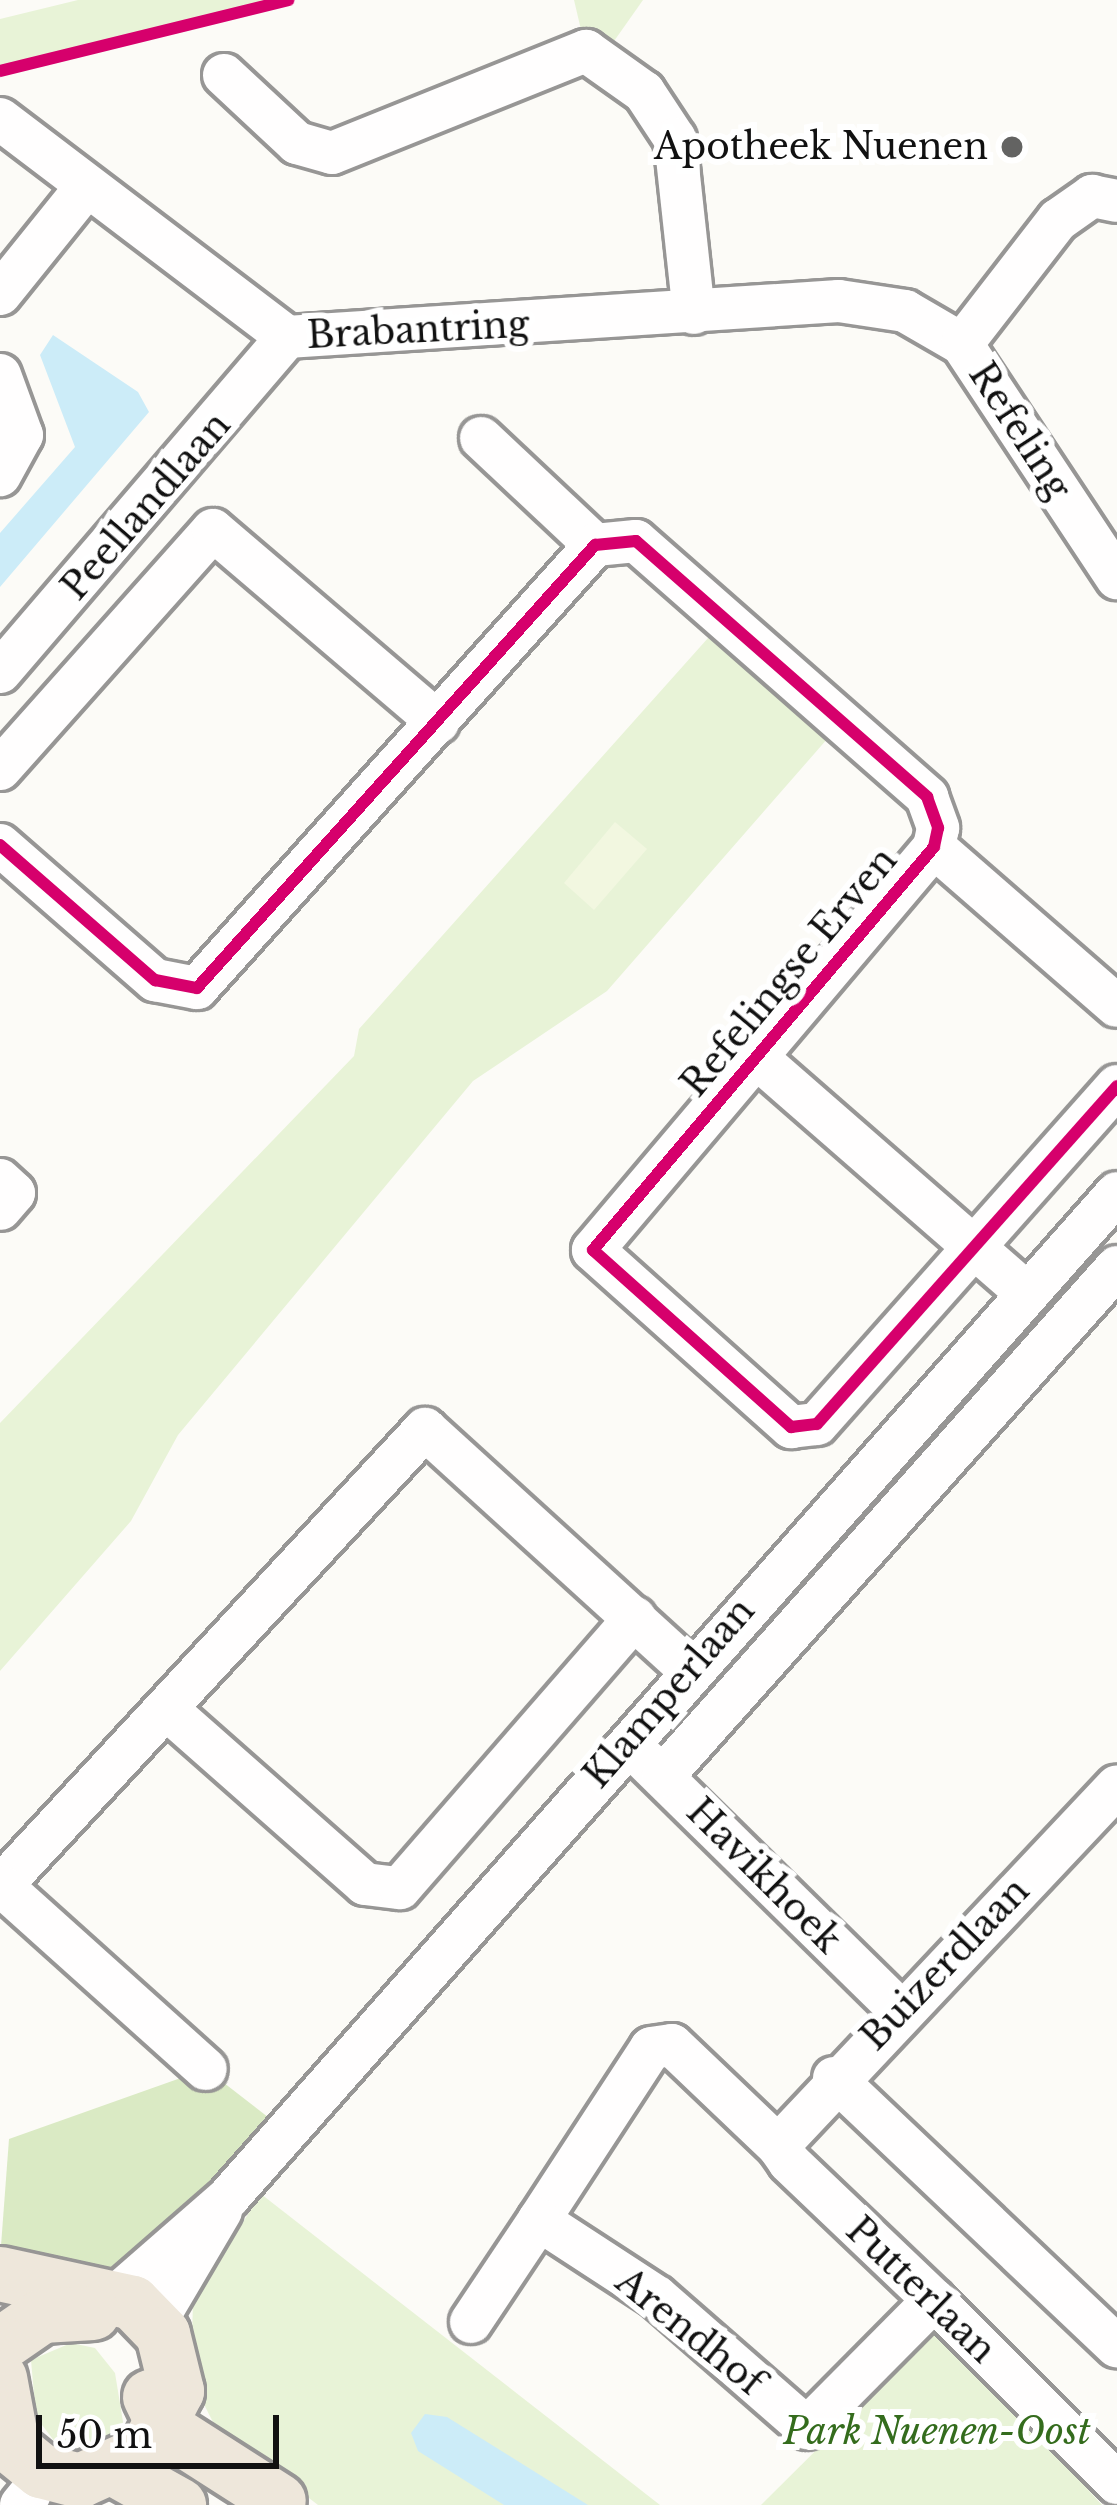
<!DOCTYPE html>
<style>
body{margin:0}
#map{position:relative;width:1117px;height:2505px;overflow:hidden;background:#fcfbf7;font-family:"Libre Baskerville",serif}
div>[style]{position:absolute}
.green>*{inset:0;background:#e8f3d7}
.forest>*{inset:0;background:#daeac4}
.pitch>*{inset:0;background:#f2f7e0}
.water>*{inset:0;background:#ccecf8}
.roads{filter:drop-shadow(3px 0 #979695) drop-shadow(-3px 0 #979695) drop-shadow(0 3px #979695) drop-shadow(0 -3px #979695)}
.minor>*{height:42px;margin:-21px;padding:0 21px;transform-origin:21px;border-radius:21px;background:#fffefe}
.major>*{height:54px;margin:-27px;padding:0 27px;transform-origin:27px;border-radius:27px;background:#eee7db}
.cycleway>*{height:12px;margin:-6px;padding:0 6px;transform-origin:6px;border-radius:6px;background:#d6006c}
.dots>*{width:33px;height:33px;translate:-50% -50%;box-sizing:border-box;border:6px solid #fff;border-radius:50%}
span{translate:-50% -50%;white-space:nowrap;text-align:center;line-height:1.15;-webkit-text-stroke:12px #fff;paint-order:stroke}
.poi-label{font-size:36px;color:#111}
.right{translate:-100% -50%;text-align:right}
.street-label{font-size:36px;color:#111}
.park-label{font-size:36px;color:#346c1d;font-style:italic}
.scale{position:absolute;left:36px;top:2415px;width:243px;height:54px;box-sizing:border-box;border:6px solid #111;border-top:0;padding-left:15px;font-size:36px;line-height:42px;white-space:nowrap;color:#111;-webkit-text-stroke:9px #fff;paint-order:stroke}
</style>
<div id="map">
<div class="green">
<div style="clip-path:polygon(78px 0,288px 0,0 71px,0 19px)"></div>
<div style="clip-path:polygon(574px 0,643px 0,612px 44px,586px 51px)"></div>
<div style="clip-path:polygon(725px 619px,842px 722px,607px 991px,473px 1081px,178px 1435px,131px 1521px,0 1671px,0 1423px,354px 1056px,359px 1029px)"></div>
<div style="clip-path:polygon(261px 2194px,660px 2505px,318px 2505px,214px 2424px,191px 2379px,193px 2300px)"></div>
<div style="clip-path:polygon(940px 2327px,1102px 2505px,761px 2505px)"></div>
<div style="clip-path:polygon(71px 2343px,95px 2348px,115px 2373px,124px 2428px,92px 2446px,55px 2442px,36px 2417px,31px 2360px)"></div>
</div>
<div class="forest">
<div style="clip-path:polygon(206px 2069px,286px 2131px,126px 2267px,56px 2272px,0 2259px,9px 2139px)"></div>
</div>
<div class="pitch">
<div style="clip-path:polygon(615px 822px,647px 849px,594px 910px,564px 883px)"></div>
</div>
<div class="water">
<div style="clip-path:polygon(53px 335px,138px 392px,149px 412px,0 587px,0 533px,75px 447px,40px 355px)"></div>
<div style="clip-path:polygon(425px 2414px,447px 2417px,588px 2505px,504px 2505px,418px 2451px,411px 2433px)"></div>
</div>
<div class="roads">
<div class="minor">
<div style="left:224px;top:75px;width:100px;rotate:43deg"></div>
<div style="left:297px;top:143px;width:36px;rotate:16deg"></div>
<div style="left:332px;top:153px;width:274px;rotate:-21.9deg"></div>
<div style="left:586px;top:51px;width:71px;rotate:35.3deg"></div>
<div style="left:644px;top:92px;width:56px;rotate:56.6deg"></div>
<div style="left:675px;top:139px;width:175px;rotate:83.8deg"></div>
<div style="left:0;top:119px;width:360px;rotate:37.2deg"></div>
<div style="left:287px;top:337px;width:553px;rotate:-3.73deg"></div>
<div style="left:839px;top:301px;width:67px;rotate:8.6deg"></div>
<div style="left:905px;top:311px;width:66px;rotate:30.1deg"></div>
<div style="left:962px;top:344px;width:281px;rotate:56.5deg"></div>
<div style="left:0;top:294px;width:137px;rotate:-51.2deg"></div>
<div style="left:962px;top:344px;width:157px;rotate:-52.3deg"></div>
<div style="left:1058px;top:220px;width:42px;rotate:-35.2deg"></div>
<div style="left:1092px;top:196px;width:25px;rotate:11deg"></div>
<div style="left:0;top:375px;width:64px;rotate:69.9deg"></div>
<div style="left:22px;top:435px;width:46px;rotate:118.8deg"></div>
<div style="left:481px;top:438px;width:156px;rotate:43.2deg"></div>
<div style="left:0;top:672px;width:441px;rotate:-49.4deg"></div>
<div style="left:0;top:769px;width:320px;rotate:-48.3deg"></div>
<div style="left:213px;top:530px;width:296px;rotate:40.5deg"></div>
<div style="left:0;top:845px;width:206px;rotate:41.1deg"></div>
<div style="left:155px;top:980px;width:43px;rotate:10.8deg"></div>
<div style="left:197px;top:988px;width:596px;rotate:-48.06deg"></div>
<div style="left:595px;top:545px;width:41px;rotate:-5.6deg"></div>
<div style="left:636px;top:541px;width:388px;rotate:41.3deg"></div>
<div style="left:927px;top:797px;width:33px;rotate:70deg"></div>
<div style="left:938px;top:828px;width:19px;rotate:102deg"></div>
<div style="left:934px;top:847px;width:528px;rotate:130.24deg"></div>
<div style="left:593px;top:1250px;width:266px;rotate:41.8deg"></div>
<div style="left:791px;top:1427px;width:26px;rotate:-7deg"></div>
<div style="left:817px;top:1424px;width:452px;rotate:-48.4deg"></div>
<div style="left:934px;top:847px;width:242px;rotate:41deg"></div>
<div style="left:756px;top:1057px;width:356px;rotate:41.1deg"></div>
<div style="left:0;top:1180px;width:19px;rotate:43deg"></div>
<div style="left:14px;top:1193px;width:21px;rotate:131deg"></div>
<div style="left:170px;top:1712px;width:260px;rotate:41.4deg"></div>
<div style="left:365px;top:1884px;width:35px;rotate:7deg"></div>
<div style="left:400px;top:1888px;width:358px;rotate:-49deg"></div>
<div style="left:644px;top:1759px;width:359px;rotate:44.5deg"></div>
<div style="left:663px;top:1776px;width:682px;rotate:-48.27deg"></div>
<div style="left:0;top:1887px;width:625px;rotate:-47.14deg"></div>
<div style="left:425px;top:1429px;width:357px;rotate:42.3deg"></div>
<div style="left:4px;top:1888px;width:271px;rotate:41.9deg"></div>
<div style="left:834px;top:2078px;width:390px;rotate:43.5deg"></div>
<div style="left:778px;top:2146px;width:494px;rotate:-46.7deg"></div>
<div style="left:118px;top:2294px;width:145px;rotate:-41.1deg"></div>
<div style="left:227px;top:2199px;width:1343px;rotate:-48.5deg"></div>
<div style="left:934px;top:2300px;width:180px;rotate:134.8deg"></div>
<div style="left:807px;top:2428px;width:199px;rotate:-138.9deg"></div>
<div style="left:657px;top:2297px;width:141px;rotate:-146.9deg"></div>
<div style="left:539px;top:2220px;width:205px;rotate:-56.9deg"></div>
<div style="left:651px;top:2048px;width:21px;rotate:-8deg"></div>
<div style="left:672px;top:2045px;width:146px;rotate:43.6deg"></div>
<div style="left:778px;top:2146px;width:19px;rotate:55deg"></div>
<div style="left:789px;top:2162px;width:200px;rotate:43.6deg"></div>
<div style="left:934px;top:2300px;width:259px;rotate:45deg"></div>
<div style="left:471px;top:2322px;width:123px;rotate:-56.3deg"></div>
<div style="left:155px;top:2323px;width:130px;rotate:-59.5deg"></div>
<div style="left:21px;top:2505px;width:14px;rotate:-51deg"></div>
</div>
<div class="major">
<div style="left:0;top:2274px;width:136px;rotate:12.3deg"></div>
<div style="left:133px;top:2303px;width:43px;rotate:45.9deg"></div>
<div style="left:163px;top:2334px;width:59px;rotate:76.2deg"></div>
<div style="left:177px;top:2391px;width:68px;rotate:117.3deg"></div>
<div style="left:146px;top:2451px;width:72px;rotate:155.6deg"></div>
<div style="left:80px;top:2481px;width:40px;rotate:-165.6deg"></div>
<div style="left:41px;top:2471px;width:36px;rotate:-141deg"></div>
<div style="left:13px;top:2448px;width:71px;rotate:-100.5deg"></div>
<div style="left:0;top:2345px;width:51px;rotate:-34.6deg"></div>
<div style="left:42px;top:2316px;width:51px;rotate:-3.4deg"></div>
<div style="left:150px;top:2397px;width:34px;rotate:64deg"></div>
<div style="left:165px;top:2428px;width:135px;rotate:32.6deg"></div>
<div style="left:118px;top:2471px;width:70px;rotate:29.1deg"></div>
</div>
</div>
<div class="cycleway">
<div style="left:0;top:71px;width:297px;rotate:-13.8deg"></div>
<div style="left:0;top:845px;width:206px;rotate:41.1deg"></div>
<div style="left:155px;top:980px;width:43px;rotate:10.8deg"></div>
<div style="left:197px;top:988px;width:596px;rotate:-48.06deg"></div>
<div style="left:595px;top:545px;width:41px;rotate:-5.6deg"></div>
<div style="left:636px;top:541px;width:388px;rotate:41.3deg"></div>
<div style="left:927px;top:797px;width:33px;rotate:70deg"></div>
<div style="left:938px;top:828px;width:19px;rotate:102deg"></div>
<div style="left:934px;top:847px;width:528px;rotate:130.24deg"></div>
<div style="left:593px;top:1250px;width:266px;rotate:41.8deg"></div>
<div style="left:791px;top:1427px;width:26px;rotate:-7deg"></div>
<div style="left:817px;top:1424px;width:452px;rotate:-48.4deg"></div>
</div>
<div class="dots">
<div style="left:1012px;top:147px;background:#636362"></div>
</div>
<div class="poi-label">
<span class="right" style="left:988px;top:147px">Apotheek Nuenen</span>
</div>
<div class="street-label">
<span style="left:418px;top:330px;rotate:-3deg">Brabantring</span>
<span style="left:1020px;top:431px;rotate:57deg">Refeling</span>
<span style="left:146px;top:506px;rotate:-49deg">Peellandlaan</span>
<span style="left:789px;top:972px;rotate:-50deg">Refelingse Erven</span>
<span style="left:669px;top:1693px;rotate:-49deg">Klamperlaan</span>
<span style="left:764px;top:1876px;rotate:45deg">Havikhoek</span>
<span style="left:945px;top:1964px;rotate:-46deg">Buizerdlaan</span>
<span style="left:921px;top:2290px;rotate:44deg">Putterlaan</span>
<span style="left:690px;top:2332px;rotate:39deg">Arendhof</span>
</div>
<div class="park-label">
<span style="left:937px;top:2432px">Park Nuenen-Oost</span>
</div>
<div class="scale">50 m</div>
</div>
